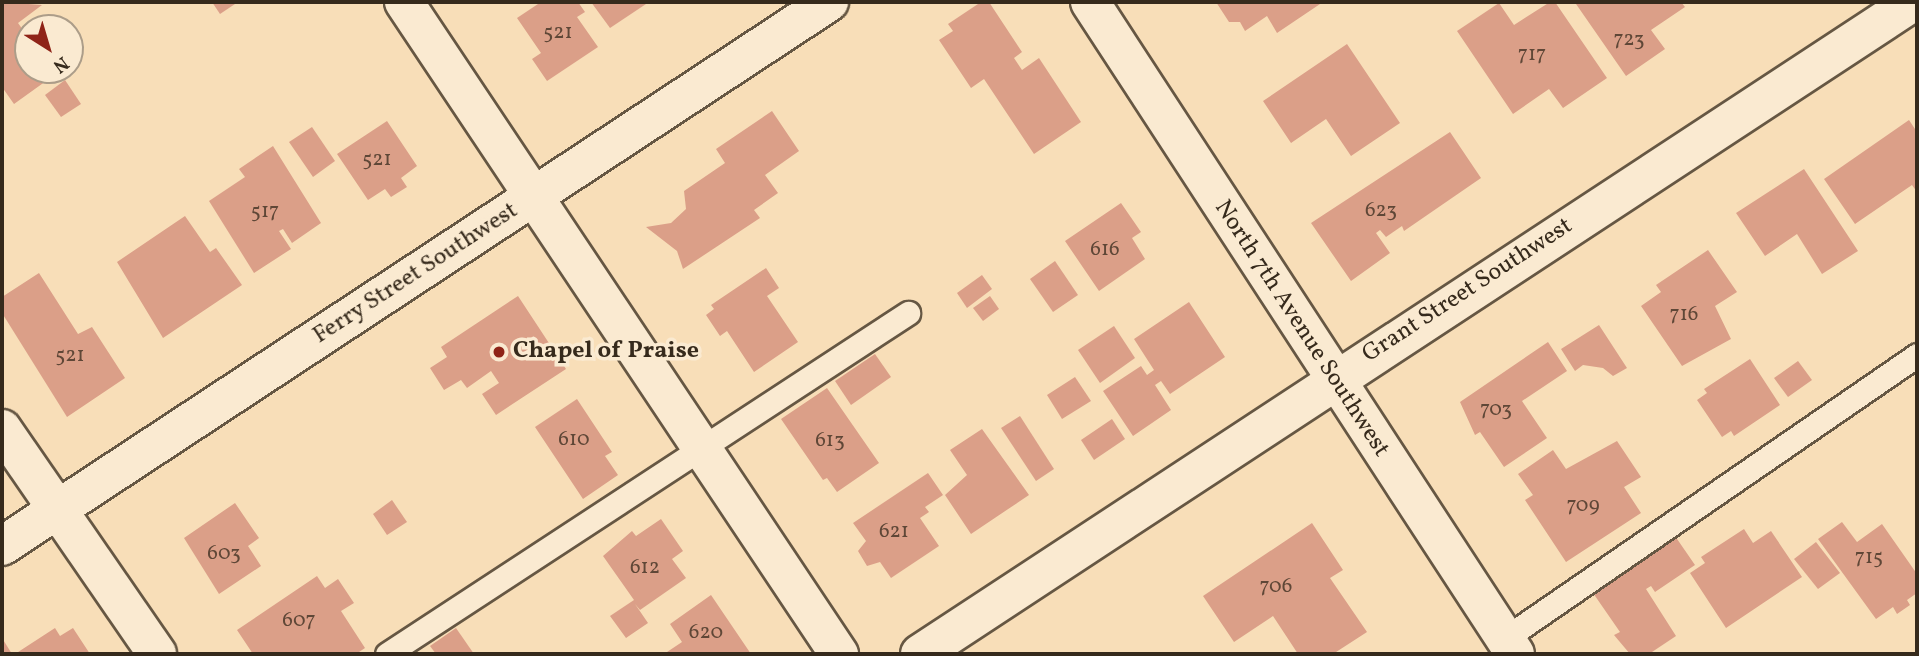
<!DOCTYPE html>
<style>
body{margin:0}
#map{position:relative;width:1919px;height:656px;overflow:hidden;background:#f8deb8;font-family:Vollkorn,serif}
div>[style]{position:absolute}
.building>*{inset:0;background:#db9f88}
.roads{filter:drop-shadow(2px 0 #665743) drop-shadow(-2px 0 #665743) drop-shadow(0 2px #665743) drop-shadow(0 -2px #665743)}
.service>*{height:23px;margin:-11.5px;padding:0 11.5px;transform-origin:11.5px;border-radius:11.5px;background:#faead1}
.minor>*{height:38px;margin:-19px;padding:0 19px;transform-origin:19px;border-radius:19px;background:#faead1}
.tertiary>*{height:38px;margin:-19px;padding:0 19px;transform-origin:19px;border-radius:19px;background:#faead1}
.dots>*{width:19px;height:19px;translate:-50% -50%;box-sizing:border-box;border:4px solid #faead1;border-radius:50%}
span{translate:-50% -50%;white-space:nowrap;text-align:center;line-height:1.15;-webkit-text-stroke:7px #faead1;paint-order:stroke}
.number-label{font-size:21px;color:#5f4737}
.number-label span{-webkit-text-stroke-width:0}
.street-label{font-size:24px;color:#362a1c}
.poi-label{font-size:24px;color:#362a1c;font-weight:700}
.left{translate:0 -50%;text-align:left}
.frame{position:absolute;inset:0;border:4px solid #362a1c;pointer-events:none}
.north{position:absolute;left:14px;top:14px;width:70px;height:70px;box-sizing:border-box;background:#faead1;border:2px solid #ac9d89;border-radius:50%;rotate:143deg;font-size:19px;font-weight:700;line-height:28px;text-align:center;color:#362a1c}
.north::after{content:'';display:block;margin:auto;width:24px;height:32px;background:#8f2418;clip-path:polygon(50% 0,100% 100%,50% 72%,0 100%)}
</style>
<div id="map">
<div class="building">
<div style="clip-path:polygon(2px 2px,42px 5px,18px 23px,23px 30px,37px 20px,43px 28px,28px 28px,28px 70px,49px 70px,53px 76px,14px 104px,2px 87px)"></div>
<div style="clip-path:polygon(212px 2px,238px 2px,220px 14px)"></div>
<div style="clip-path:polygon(541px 2px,578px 2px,585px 12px,577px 17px,598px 47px,547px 81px,532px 59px,541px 53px,517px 18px)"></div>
<div style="clip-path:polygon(591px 2px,649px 2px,610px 28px)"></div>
<div style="clip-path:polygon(981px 2px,989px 2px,1022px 52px,1014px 58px,1022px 70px,1039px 58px,1081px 122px,1034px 154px,984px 79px,971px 88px,939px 40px,953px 31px,948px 24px)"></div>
<div style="clip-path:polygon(1216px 2px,1323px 2px,1277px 33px,1267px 16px,1245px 31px,1240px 22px,1229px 22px)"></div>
<div style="clip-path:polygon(1550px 2px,1555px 2px,1607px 78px,1563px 108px,1549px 89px,1513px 114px,1457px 31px,1499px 3px,1514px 25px)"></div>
<div style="clip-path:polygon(1580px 2px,1681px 2px,1685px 7px,1651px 30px,1665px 49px,1626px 76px,1576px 4px)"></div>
<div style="clip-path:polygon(1347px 44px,1400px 123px,1351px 156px,1326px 119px,1291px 143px,1263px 101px)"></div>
<div style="clip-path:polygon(65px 80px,81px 104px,61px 117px,45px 95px)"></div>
<div style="clip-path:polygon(772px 111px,799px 151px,765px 175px,778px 193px,754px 210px,760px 218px,683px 269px,677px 251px,646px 227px,671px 223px,686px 209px,684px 191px,725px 163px,716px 149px)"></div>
<div style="clip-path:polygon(1909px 120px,1917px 132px,1917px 192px,1912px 185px,1855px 224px,1824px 179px)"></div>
<div style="clip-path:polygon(387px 121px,417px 166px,401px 178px,407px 187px,391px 197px,385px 189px,368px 200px,337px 154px)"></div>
<div style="clip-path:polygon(312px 127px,335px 161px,313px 177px,289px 142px)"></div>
<div style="clip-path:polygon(1450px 132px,1481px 178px,1404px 231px,1402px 226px,1386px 237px,1380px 230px,1376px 233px,1390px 253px,1351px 281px,1311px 223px)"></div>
<div style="clip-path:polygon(273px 146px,321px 223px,292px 243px,283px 229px,279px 231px,291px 249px,254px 273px,209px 201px,245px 177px,239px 169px)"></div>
<div style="clip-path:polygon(1804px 169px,1858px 251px,1822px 274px,1797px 234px,1765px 256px,1736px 213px)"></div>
<div style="clip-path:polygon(1121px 203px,1141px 232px,1132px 238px,1145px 259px,1099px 291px,1065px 241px)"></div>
<div style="clip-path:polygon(185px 216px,210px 252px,216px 248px,242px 285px,163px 338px,117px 262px)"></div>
<div style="clip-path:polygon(1708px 250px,1737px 292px,1715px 306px,1731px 339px,1682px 366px,1641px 306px,1661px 292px,1656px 285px)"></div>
<div style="clip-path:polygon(1055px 261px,1078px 295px,1053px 312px,1030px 279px)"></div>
<div style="clip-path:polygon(766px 268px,779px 288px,767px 296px,798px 342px,754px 372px,727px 331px,720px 336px,706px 315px,714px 309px,711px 305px)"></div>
<div style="clip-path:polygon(39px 273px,78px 334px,92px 327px,125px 378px,67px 417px,2px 313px,2px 297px)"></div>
<div style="clip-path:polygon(982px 275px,992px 289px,967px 308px,957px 293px)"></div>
<div style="clip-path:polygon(518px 296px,566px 369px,496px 415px,482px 394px,499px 383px,491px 371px,467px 388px,461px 380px,444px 390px,430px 368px,447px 357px,441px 347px)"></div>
<div style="clip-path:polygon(990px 296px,999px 309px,983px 321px,973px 308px)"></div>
<div style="clip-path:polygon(1189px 302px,1225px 357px,1170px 394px,1161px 381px,1155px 385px,1171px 410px,1133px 436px,1103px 391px,1141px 366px,1147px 375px,1154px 370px,1134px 339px)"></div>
<div style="clip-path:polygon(1599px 325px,1627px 368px,1613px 376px,1603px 368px,1583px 365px,1575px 371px,1561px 349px)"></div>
<div style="clip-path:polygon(1114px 326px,1135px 358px,1100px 383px,1078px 350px)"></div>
<div style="clip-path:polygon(1548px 342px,1567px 371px,1522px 401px,1547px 438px,1504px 467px,1480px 432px,1475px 435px,1460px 402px)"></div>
<div style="clip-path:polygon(875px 354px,891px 377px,851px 405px,835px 381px)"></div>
<div style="clip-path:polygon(1750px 359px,1780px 405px,1734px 436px,1731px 431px,1722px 437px,1697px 400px,1707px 393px,1704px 389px)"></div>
<div style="clip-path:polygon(1798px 361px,1812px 380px,1788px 397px,1774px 378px)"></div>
<div style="clip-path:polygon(1075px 377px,1091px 401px,1062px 419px,1047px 395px)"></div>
<div style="clip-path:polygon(827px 388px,879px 463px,837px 492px,827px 478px,823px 480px,781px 419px)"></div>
<div style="clip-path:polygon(577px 399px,612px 452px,605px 456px,618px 475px,583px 499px,535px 427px)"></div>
<div style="clip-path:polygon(1020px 416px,1054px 469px,1036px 481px,1001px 428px)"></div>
<div style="clip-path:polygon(1112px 419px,1125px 439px,1094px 460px,1081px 440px)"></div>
<div style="clip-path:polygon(982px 429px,1029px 495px,971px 534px,945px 495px,967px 475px,950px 450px)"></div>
<div style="clip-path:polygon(1617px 441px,1641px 477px,1624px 487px,1641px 513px,1566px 562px,1525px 500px,1533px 495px,1518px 474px,1553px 450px,1566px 469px)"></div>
<div style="clip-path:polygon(928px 473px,943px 495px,925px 507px,929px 512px,920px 518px,939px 546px,891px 578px,880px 562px,867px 566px,858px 551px,866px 541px,853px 523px)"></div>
<div style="clip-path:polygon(392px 500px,407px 522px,387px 535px,373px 514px)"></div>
<div style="clip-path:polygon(235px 503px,259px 538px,248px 546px,261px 566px,219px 594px,184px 538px)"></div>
<div style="clip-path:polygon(661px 519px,683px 551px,672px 559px,686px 578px,640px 610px,635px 604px,648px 623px,626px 638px,610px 616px,634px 600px,603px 556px,632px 531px,636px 536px)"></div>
<div style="clip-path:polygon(1842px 522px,1857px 542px,1882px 524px,1917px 574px,1917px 593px,1907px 600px,1910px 605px,1897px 614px,1893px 607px,1876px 619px,1818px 539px)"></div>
<div style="clip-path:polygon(1312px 523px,1343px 570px,1330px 578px,1367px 632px,1333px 654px,1298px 654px,1273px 616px,1234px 642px,1203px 596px)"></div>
<div style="clip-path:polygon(1744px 529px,1753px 543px,1771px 531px,1802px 577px,1726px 628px,1690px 573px,1705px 563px,1701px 557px)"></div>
<div style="clip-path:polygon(1675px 536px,1695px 565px,1655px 592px,1651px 586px,1646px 589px,1676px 636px,1649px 654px,1630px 654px,1614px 635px,1620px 632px,1593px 593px)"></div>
<div style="clip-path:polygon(1816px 542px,1840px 573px,1818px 589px,1794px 559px)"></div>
<div style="clip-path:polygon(317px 576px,325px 588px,338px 579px,354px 603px,341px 611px,365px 648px,356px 654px,253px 654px,237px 630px)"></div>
<div style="clip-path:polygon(711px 595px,751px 654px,664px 654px,682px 642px,670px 624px)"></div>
<div style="clip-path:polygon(55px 628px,60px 636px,73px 628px,90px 654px,15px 654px)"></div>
<div style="clip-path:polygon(456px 628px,474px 654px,436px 654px,430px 646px)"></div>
<div style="clip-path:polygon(2px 638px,12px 654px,2px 654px)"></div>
</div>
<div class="roads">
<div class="service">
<div style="left:1504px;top:639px;width:501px;rotate:-34.51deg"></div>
<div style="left:387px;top:654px;width:623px;rotate:-33.21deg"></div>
</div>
<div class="minor">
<div style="left:404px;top:2px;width:784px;rotate:56.29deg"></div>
<div style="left:2px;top:429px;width:273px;rotate:55.4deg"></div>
<div style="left:2px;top:546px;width:990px;rotate:-33.34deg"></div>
<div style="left:920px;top:654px;width:1188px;rotate:-33.29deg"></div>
</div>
<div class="tertiary">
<div style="left:1090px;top:2px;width:778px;rotate:56.9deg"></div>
</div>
</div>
<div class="dots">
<div style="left:499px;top:352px;background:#8f2418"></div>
</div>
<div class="number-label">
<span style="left:558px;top:33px">521</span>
<span style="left:1629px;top:40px">723</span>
<span style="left:1532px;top:55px">717</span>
<span style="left:377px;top:160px">521</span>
<span style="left:1381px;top:211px">623</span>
<span style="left:265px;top:212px">517</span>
<span style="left:1105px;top:250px">616</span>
<span style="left:1684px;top:315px">716</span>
<span style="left:70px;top:356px">521</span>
<span style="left:1496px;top:410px">703</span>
<span style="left:574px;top:440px">610</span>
<span style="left:830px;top:441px">613</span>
<span style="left:1583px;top:506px">709</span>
<span style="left:894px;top:532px">621</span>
<span style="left:224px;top:554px">603</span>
<span style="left:1869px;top:558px">715</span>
<span style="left:645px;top:568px">612</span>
<span style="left:1276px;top:587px">706</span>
<span style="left:299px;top:621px">607</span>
<span style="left:706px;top:633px">620</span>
</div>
<div class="street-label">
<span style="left:416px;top:274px;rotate:-33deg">Ferry Street Southwest</span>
<span style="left:1468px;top:291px;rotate:-33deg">Grant Street Southwest</span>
<span style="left:1301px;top:329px;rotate:57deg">North 7th Avenue Southwest</span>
</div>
<div class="poi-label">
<span class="left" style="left:513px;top:352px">Chapel of Praise</span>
</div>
<div class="frame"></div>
<div class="north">N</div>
</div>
